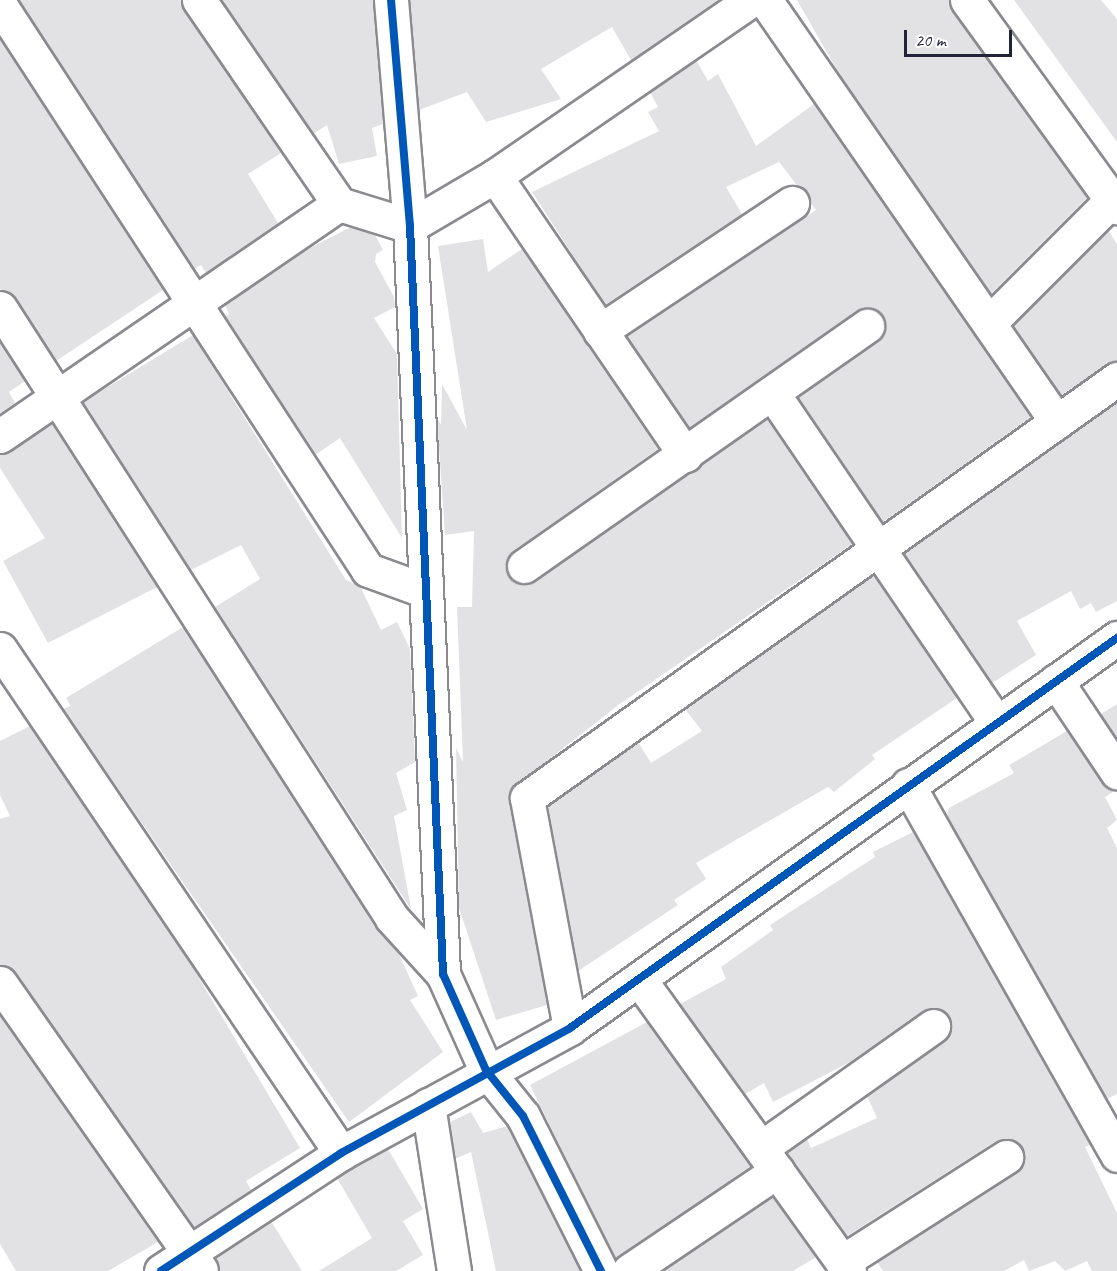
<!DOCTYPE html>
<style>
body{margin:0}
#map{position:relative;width:1117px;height:1271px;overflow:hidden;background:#fff;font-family:Caveat,sans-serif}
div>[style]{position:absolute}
.building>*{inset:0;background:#e2e2e4}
.roads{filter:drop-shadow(2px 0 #8a8a8f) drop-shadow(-2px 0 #8a8a8f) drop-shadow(0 2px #8a8a8f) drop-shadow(0 -2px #8a8a8f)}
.street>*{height:33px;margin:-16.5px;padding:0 16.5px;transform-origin:16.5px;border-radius:16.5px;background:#fff}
.cycleway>*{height:8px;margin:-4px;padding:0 4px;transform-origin:4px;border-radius:4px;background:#0057b8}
span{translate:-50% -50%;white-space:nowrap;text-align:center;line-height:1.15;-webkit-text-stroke:6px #fff;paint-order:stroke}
.scale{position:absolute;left:904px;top:30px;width:108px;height:27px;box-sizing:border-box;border:3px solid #22223b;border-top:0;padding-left:8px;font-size:18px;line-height:21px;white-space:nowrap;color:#22223b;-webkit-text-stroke:4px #fff;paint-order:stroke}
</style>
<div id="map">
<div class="building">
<div style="clip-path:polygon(19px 0,180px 0,281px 153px,248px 174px,278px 223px,206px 273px,201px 265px,194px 269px)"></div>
<div style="clip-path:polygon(222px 0,373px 0,383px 124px,372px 128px,377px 156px,339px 164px,327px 125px,313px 134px)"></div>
<div style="clip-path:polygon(410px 0,718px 0,631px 60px,612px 27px,541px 69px,561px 99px,486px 122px,467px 92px,419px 110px)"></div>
<div style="clip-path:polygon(797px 0,949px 0,1087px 198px,991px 294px,844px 82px)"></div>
<div style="clip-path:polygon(1014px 0,1101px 0,1117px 19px,1117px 142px)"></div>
<div style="clip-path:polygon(0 39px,163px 290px,56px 361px,16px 298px,0 289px)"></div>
<div style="clip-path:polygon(696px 60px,708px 81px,718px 74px,756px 146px,814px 104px,1031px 417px,883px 522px,798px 397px,878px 341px,886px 325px,875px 309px,856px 311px,689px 428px,627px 336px,816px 210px,779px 162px,726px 187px,742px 214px,605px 305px,532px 192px,659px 131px,648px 112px,658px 107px,650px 92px)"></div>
<div style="clip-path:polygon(351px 227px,375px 235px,383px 250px,376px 254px,375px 262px,394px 297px,395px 307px,374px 318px,397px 354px,402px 538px,340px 438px,315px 455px,225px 316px,229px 314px,225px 305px,302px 252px)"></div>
<div style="clip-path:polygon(1108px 230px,1117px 244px,1117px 361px,1061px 395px,1013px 326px)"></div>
<div style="clip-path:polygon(483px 239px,488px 272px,522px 249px,658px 449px,513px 551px,505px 567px,516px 583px,535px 581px,767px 419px,852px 544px,617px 706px,510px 790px,547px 1005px,496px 1020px,459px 908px,456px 748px,463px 762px,457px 607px,472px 607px,474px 531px,445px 535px,437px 418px,441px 425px,442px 384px,467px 430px,438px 246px)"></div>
<div style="clip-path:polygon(193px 335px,346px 580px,360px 586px,381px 630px,397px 622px,410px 649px,415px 762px,396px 773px,407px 810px,394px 816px,411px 909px,215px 607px,260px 579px,241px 545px,191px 570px,83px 402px)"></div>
<div style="clip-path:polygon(0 343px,25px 381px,9px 392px,15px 403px,0 413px)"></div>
<div style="clip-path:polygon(1117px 402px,1117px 601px,1096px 612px,1091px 603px,1080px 609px,1071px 591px,1017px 621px,1036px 655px,992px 683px,904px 553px)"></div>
<div style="clip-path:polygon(52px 423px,157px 587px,48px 643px,3px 561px,45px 538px,0 468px,0 454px)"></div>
<div style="clip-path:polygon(873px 575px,957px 698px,872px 755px,875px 759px,834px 792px,828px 787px,696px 863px,706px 879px,674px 900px,678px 905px,578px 971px,548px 806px,638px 742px,651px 763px,702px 731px,685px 709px)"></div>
<div style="clip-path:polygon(183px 627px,376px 928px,398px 952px,418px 996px,410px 1000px,443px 1052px,349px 1122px,63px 709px,71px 706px,66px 698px)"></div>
<div style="clip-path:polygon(1117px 704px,1117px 738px,1101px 714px)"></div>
<div style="clip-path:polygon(30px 726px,193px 968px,300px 1148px,246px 1181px,251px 1190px,194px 1227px,15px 972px,0 965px,0 819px,10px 816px,0 795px,0 741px)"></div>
<div style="clip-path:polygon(1067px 731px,1101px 782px,1116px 790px,1105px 797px,1117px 820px,1107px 828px,1117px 848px,1117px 1094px,1107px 1099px,947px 815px,949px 808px,1014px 773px,1009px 765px)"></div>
<div style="clip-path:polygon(913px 832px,1090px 1145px,1085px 1147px,1117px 1213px,1117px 1271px,1092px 1271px,1087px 1261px,1065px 1271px,1055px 1261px,1029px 1271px,1024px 1260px,1004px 1271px,883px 1271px,877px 1262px,1017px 1172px,1025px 1156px,1014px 1140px,996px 1141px,847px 1236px,787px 1153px,807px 1139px,811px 1148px,877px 1118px,867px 1096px,944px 1041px,952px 1024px,941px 1009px,922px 1011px,850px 1062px,773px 1102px,764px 1083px,745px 1094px,680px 1004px,726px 979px,721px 967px,773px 930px,770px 925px,875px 857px,873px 852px)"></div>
<div style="clip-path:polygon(0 1016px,158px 1242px,108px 1271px,16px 1271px,0 1244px)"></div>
<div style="clip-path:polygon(647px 1022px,751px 1166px,616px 1259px,530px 1085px)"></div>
<div style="clip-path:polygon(471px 1112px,483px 1133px,507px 1126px,580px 1271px,496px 1271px,471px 1152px,455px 1159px,450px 1122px)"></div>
<div style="clip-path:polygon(388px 1149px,423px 1209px,403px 1221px,423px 1255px,396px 1271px,319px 1271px,372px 1238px,337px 1178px)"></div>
<div style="clip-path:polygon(772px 1197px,816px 1257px,793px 1271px,662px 1271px)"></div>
<div style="clip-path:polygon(271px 1221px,302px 1271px,219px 1271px,215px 1258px)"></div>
</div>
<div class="roads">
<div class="street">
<div style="left:199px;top:0;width:247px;rotate:55.5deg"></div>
<div style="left:391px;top:0;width:227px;rotate:85.2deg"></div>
<div style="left:410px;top:226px;width:749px;rotate:87.47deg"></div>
<div style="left:443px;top:974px;width:105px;rotate:65.9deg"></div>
<div style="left:486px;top:1070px;width:59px;rotate:51.2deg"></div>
<div style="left:523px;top:1116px;width:174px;rotate:63.3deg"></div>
<div style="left:765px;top:0;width:513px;rotate:55.32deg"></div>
<div style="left:967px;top:0;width:256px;rotate:54.1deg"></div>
<div style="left:0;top:5px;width:674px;rotate:56.92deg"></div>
<div style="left:368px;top:570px;width:59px;rotate:20deg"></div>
<div style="left:495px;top:176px;width:338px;rotate:55.7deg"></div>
<div style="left:0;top:308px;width:725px;rotate:57.27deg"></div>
<div style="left:392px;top:918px;width:76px;rotate:47.7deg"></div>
<div style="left:989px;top:323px;width:181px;rotate:-45deg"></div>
<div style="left:600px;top:331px;width:231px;rotate:-33.7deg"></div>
<div style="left:773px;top:394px;width:398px;rotate:55.8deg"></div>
<div style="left:0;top:436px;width:411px;rotate:-34.4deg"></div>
<div style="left:339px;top:204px;width:74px;rotate:17.2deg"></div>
<div style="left:410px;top:226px;width:99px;rotate:-30.5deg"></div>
<div style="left:495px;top:176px;width:311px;rotate:-34.5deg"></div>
<div style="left:524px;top:566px;width:419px;rotate:-35deg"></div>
<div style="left:0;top:649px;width:609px;rotate:55.92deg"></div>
<div style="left:1056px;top:681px;width:110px;rotate:56.2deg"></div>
<div style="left:908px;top:785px;width:425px;rotate:60.5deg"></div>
<div style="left:639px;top:979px;width:360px;rotate:54.3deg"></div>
<div style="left:0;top:983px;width:350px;rotate:55deg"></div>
<div style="left:570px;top:1028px;width:234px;rotate:-100.6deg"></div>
<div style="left:527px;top:798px;width:724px;rotate:-35.38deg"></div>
<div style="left:428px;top:1105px;width:168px;rotate:81.1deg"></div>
<div style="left:761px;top:1148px;width:211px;rotate:-35.3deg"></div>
<div style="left:842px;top:1262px;width:195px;rotate:-32.6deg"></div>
<div style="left:161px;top:1271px;width:215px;rotate:-33.2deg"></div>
<div style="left:341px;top:1153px;width:261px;rotate:-28.6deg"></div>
<div style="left:570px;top:1028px;width:672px;rotate:-35.49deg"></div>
<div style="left:629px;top:1271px;width:179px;rotate:-34deg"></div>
</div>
</div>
<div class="cycleway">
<div style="left:391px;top:0;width:227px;rotate:85.2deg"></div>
<div style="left:410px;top:226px;width:749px;rotate:87.47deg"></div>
<div style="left:443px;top:974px;width:105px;rotate:65.9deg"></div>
<div style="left:486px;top:1070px;width:59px;rotate:51.2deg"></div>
<div style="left:523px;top:1116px;width:174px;rotate:63.3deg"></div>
<div style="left:161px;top:1271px;width:215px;rotate:-33.2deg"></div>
<div style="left:341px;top:1153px;width:261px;rotate:-28.6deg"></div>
<div style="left:570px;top:1028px;width:672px;rotate:-35.49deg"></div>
</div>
<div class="scale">20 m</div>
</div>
